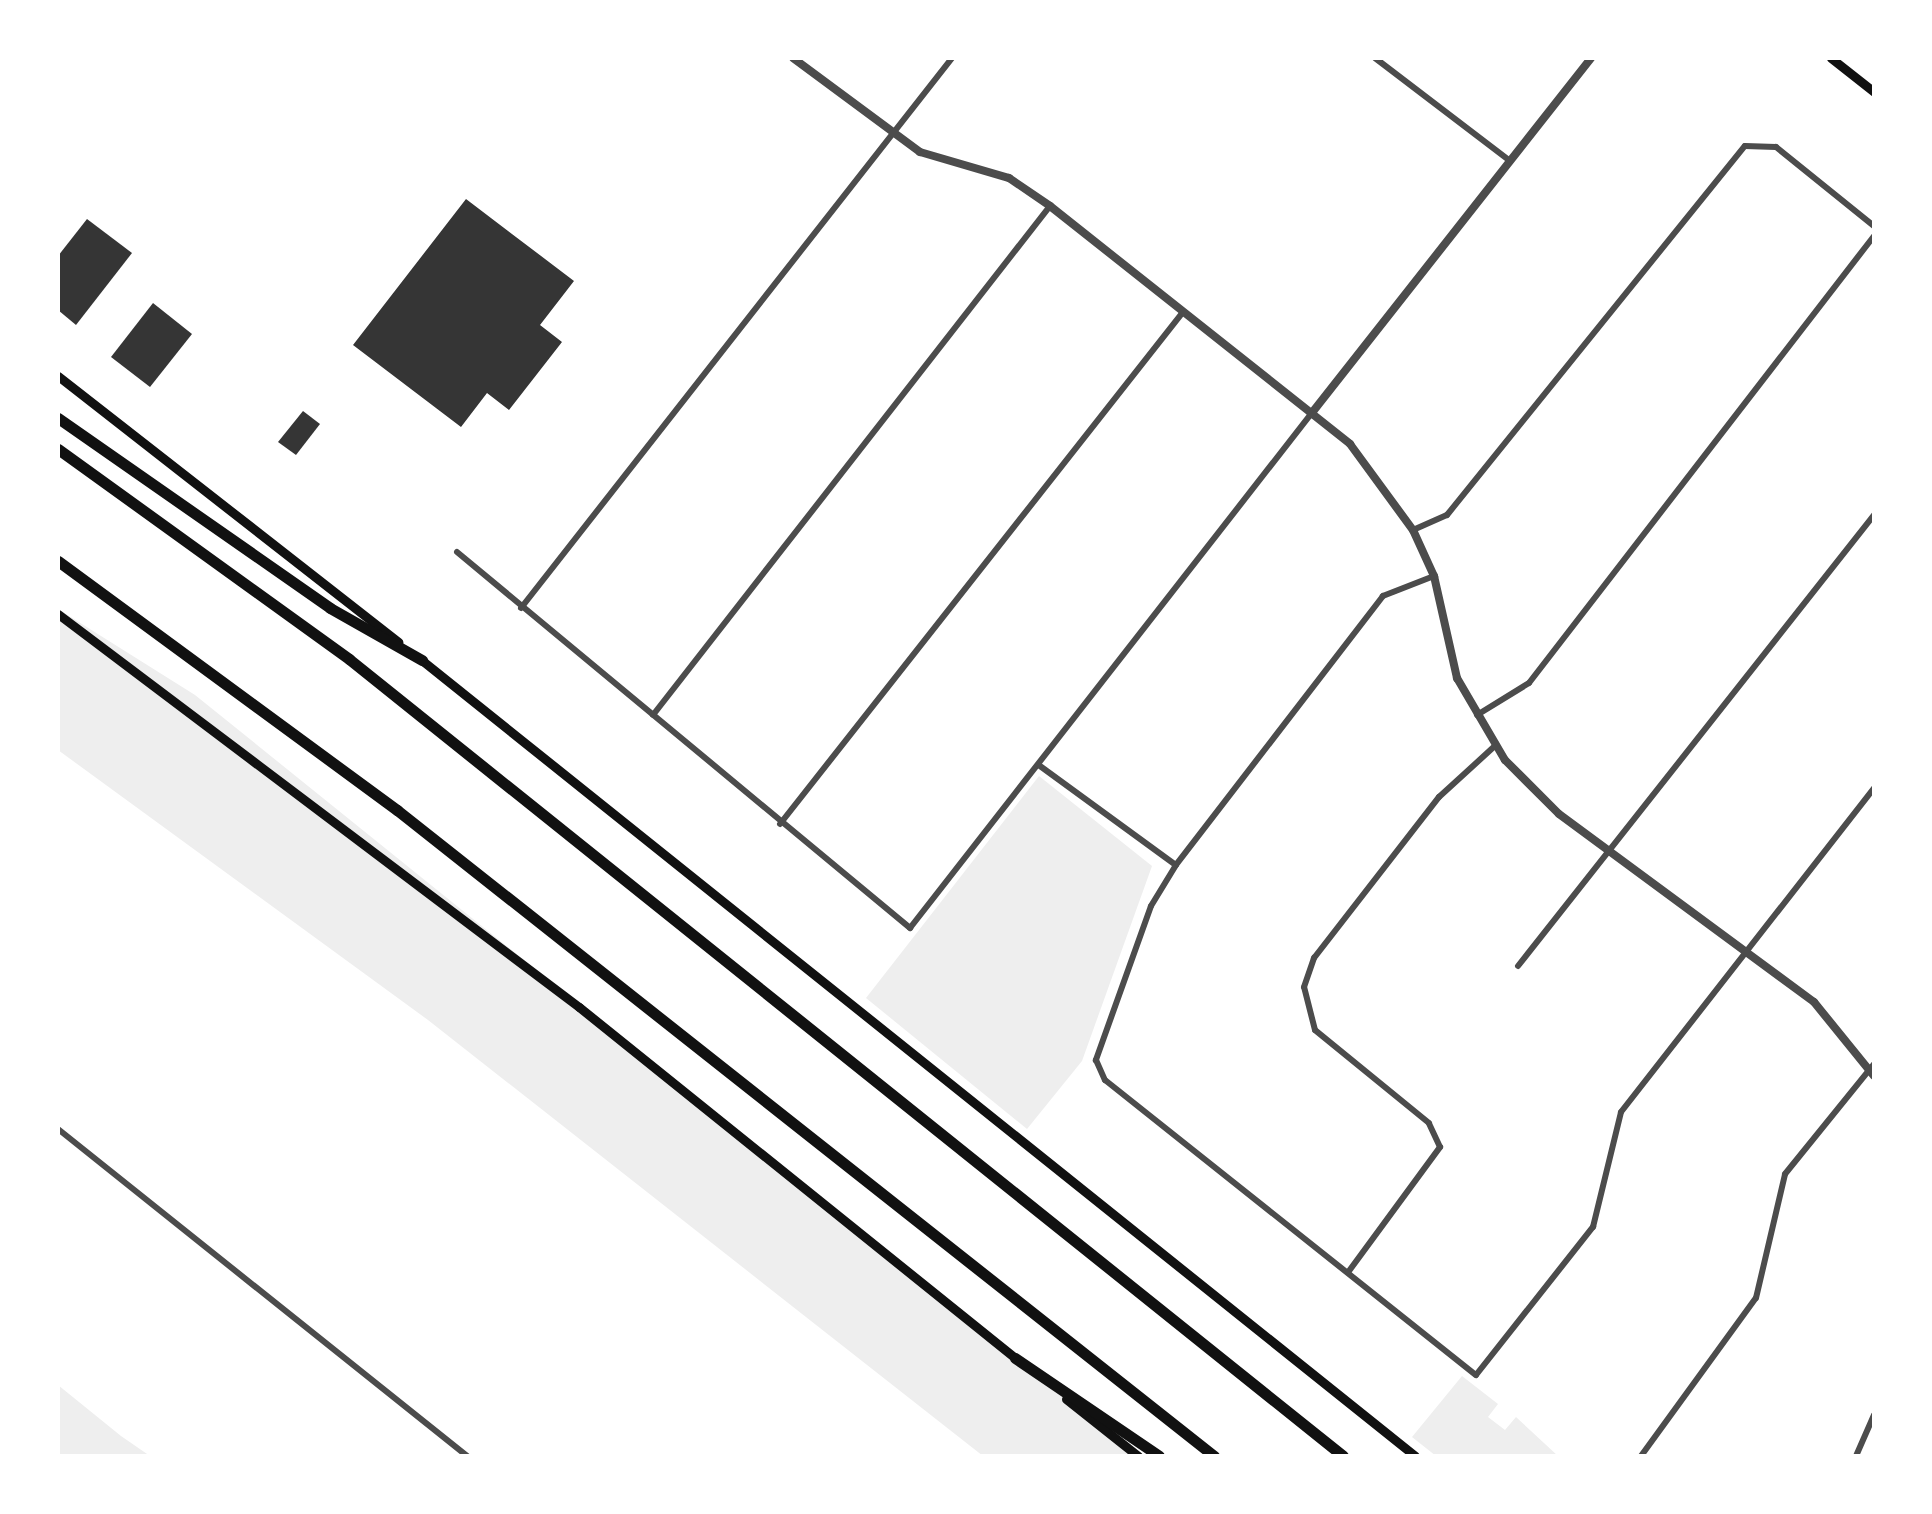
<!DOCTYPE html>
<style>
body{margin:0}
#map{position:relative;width:1932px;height:1514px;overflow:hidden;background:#fff;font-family:Helvetica,sans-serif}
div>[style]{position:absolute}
.green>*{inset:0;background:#eee}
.building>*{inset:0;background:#353535}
.minor>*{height:6px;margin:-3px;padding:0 3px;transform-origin:3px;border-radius:3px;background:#4c4c4c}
.tertiary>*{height:8px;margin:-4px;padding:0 4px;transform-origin:4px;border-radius:4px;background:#4c4c4c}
.secondary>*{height:9px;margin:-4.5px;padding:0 4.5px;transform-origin:4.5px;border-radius:4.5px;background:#111}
.motorway>*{height:11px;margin:-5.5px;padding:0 5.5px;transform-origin:5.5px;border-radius:5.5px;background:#111}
span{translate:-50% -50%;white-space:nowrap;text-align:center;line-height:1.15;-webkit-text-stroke:8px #fff;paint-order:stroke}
.frame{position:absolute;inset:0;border:60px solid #fff;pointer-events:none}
</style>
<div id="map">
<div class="green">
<div style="clip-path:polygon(58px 609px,195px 695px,1140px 1456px,983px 1456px,428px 1020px,58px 750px)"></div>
<div style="clip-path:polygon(1039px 776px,1152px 866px,1082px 1061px,1027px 1129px,866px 998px)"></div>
<div style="clip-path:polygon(1462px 1376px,1498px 1404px,1488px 1417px,1505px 1430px,1516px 1417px,1558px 1456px,1436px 1456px,1412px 1437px)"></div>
<div style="clip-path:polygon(58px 1385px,121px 1436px,150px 1456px,58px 1456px)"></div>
</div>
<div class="building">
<div style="clip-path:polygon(466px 199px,574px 281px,540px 325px,562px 342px,509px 410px,487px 393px,461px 427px,353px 345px)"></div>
<div style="clip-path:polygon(87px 219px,132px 253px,76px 325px,58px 310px,58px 256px)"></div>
<div style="clip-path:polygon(153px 303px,192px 334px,150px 387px,111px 357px)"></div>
<div style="clip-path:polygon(303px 411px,320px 424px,296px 455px,278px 442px)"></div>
</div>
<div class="minor">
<div style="left:1375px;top:58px;width:168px;rotate:37.3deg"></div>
<div style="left:1413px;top:530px;width:37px;rotate:-24deg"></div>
<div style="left:1447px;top:515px;width:474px;rotate:-51.1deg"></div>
<div style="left:1745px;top:146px;width:31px;rotate:2deg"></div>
<div style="left:1776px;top:147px;width:126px;rotate:38.9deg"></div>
<div style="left:457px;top:552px;width:589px;rotate:39.69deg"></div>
<div style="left:910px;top:928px;width:652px;rotate:-52.04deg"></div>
<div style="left:1434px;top:576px;width:55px;rotate:158.6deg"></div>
<div style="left:1383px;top:596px;width:339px;rotate:127.6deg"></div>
<div style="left:1176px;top:865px;width:48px;rotate:121.4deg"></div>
<div style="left:1151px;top:906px;width:164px;rotate:109.7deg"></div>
<div style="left:1096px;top:1060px;width:22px;rotate:66deg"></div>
<div style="left:1105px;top:1080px;width:474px;rotate:38.5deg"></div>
<div style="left:1476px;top:1375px;width:189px;rotate:-51.7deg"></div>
<div style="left:1593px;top:1227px;width:118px;rotate:-76.3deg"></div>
<div style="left:1621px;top:1112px;width:411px;rotate:-52deg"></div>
<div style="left:521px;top:608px;width:699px;rotate:-51.92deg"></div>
<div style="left:653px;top:715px;width:646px;rotate:-52.05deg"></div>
<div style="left:1477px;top:715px;width:61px;rotate:-31.6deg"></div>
<div style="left:1529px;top:683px;width:565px;rotate:-52.34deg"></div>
<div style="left:1040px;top:766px;width:168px;rotate:36.1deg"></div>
<div style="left:780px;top:824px;width:652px;rotate:-51.79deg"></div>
<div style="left:1518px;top:966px;width:575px;rotate:-51.71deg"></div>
<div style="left:58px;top:1129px;width:524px;rotate:38.64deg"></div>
<div style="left:1349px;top:1271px;width:154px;rotate:-53.7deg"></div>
<div style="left:1440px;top:1147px;width:26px;rotate:-115deg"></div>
<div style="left:1429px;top:1123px;width:147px;rotate:-140.8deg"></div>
<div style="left:1315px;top:1030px;width:44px;rotate:-104.3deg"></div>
<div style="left:1304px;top:987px;width:31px;rotate:-71deg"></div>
<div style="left:1314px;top:958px;width:204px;rotate:-52.2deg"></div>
<div style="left:1439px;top:797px;width:77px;rotate:-42.4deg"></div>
<div style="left:1641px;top:1456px;width:195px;rotate:-54deg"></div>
<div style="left:1756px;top:1298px;width:127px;rotate:-76.8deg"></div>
<div style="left:1785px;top:1174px;width:141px;rotate:-51deg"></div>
<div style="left:1856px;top:1456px;width:45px;rotate:-66.3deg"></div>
</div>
<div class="tertiary">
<div style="left:793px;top:58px;width:158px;rotate:36.5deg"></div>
<div style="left:920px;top:152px;width:93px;rotate:16.3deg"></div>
<div style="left:1009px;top:178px;width:50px;rotate:34.3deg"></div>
<div style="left:1050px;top:206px;width:383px;rotate:38.4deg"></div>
<div style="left:1350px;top:444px;width:107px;rotate:53.8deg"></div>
<div style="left:1413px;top:530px;width:51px;rotate:65.5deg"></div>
<div style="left:1434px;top:576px;width:105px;rotate:77.3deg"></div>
<div style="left:1457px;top:678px;width:95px;rotate:59.7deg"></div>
<div style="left:1505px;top:760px;width:76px;rotate:45deg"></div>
<div style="left:1559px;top:814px;width:317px;rotate:36.4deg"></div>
<div style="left:1814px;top:1002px;width:95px;rotate:51deg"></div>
<div style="left:1311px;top:414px;width:453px;rotate:-51.8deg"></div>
</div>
<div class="secondary">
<div style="left:1831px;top:58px;width:55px;rotate:38.3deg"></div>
<div style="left:58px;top:376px;width:432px;rotate:38deg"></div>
<div style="left:58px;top:614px;width:653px;rotate:37.03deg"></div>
<div style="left:579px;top:1007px;width:565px;rotate:38.82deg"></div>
<div style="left:419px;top:658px;width:1276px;rotate:38.7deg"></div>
<div style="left:1066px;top:1399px;width:92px;rotate:38.4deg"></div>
</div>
<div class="motorway">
<div style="left:58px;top:418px;width:332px;rotate:34.9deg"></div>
<div style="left:330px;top:608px;width:106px;rotate:29.5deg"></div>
<div style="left:58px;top:449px;width:359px;rotate:35.8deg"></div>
<div style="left:349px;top:659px;width:1274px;rotate:38.72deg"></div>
<div style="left:58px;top:561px;width:421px;rotate:36.3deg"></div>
<div style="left:397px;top:810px;width:1042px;rotate:38.33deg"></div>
<div style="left:1015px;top:1358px;width:174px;rotate:34.2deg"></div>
</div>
<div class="frame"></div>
</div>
